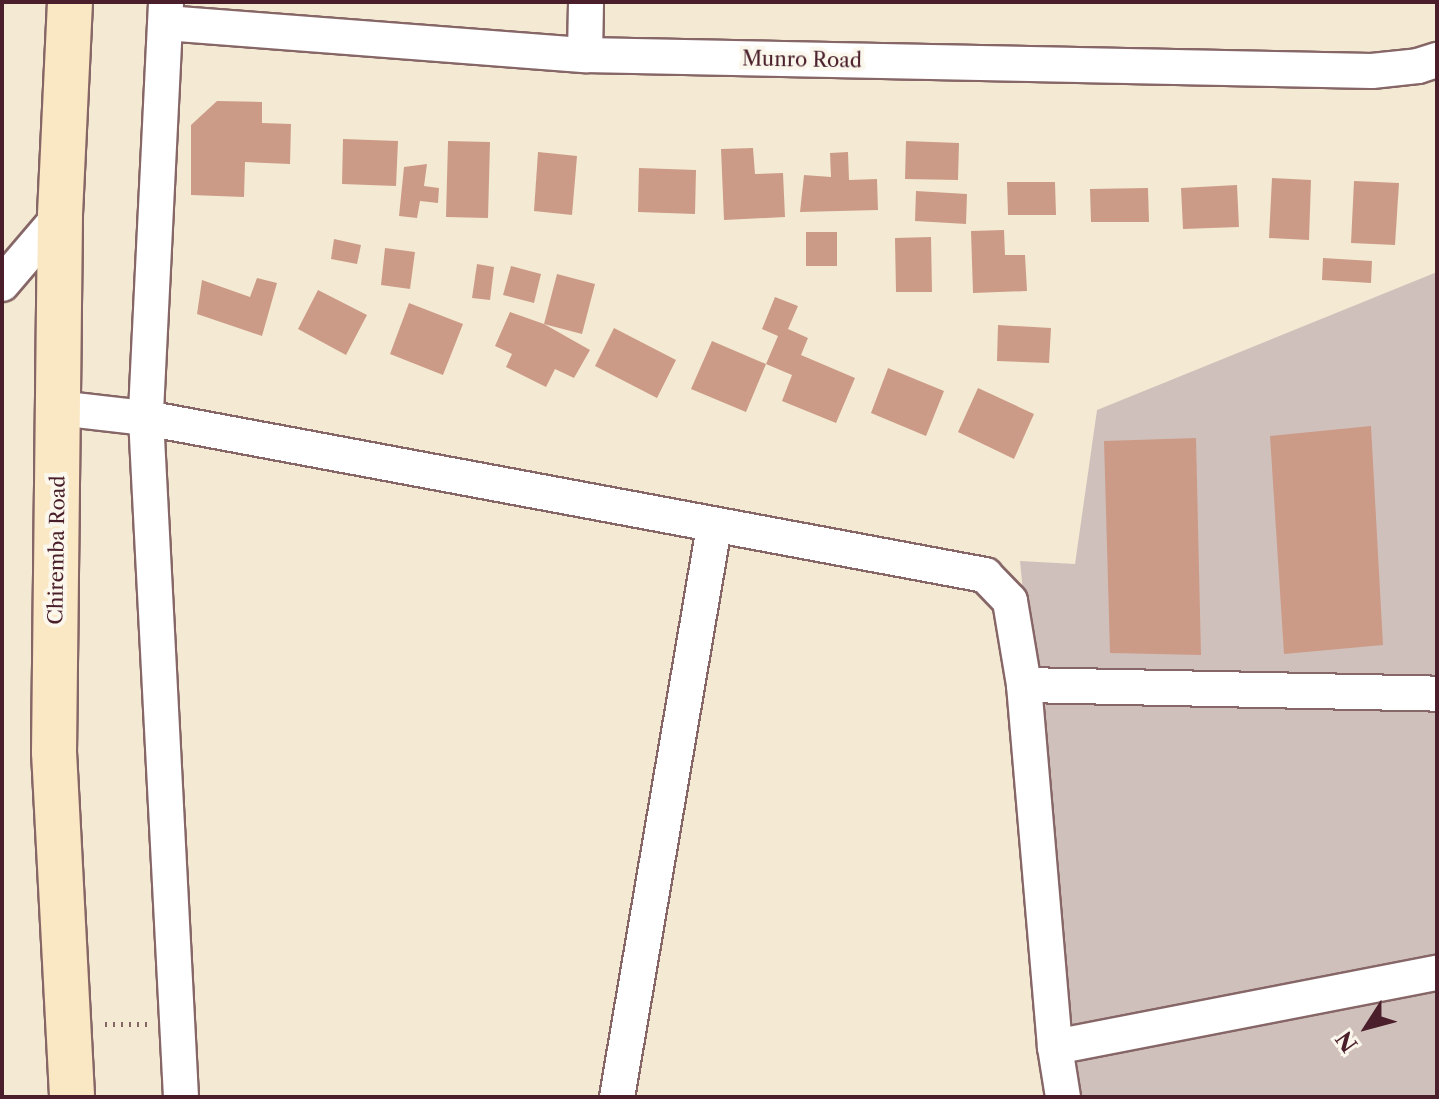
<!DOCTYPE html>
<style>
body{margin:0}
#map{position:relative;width:1439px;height:1099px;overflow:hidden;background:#f4ead3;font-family:"Libre Caslon Text",serif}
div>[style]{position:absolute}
.industrial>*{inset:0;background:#d0c0bc}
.building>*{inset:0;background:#cc9b87}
.path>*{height:5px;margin-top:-2.5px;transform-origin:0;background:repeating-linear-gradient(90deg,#866666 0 2px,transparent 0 8px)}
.roads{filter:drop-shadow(2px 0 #866666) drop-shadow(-2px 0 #866666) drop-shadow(0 2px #866666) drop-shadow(0 -2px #866666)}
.street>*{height:34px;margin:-17px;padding:0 17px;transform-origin:17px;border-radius:17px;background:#fff}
.secondary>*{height:44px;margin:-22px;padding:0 22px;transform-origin:22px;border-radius:22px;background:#fae7c3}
span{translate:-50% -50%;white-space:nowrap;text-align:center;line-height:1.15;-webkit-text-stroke:8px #fbf7ec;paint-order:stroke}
.street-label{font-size:20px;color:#4a1f2b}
.frame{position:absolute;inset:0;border:4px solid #4a1f2b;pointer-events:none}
.north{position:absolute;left:1327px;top:987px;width:80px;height:80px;-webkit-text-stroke:6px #fbf7ec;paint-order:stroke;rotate:234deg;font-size:22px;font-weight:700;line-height:32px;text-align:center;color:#4a1f2b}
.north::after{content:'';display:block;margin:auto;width:28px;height:36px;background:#4a1f2b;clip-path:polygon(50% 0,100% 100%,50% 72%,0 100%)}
</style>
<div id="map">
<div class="industrial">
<div style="clip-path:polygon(1437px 272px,1437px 1097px,1072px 1097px,1020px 561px,1075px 564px,1097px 410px)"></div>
</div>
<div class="building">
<div style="clip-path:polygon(217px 101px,262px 102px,262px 123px,291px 124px,290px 164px,245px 162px,244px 197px,191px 195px,191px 125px)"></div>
<div style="clip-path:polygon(343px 139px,398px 141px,396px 186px,342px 184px)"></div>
<div style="clip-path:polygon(448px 141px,490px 142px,488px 218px,446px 217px)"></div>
<div style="clip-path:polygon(906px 141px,959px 143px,958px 180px,905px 179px)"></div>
<div style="clip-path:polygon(753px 148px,755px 174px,783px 173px,785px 217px,724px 220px,721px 149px)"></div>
<div style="clip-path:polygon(538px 152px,577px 156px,572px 215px,534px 211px)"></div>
<div style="clip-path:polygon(848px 152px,849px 180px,877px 179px,878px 210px,800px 212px,804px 175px,831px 177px,830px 153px)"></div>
<div style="clip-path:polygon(427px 164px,424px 186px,439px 188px,438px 203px,420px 201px,417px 218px,399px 216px,404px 167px)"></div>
<div style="clip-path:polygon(639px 168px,696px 170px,695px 214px,638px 212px)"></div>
<div style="clip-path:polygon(1272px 178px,1311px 180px,1309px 240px,1269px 238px)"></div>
<div style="clip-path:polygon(1354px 181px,1399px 183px,1395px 245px,1351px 243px)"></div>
<div style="clip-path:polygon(1007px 182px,1055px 182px,1056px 215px,1008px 215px)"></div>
<div style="clip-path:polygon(1237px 185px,1239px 227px,1183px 229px,1181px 188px)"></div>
<div style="clip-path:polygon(1148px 188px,1149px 222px,1091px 222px,1090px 189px)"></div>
<div style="clip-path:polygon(916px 191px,967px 194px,966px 224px,915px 221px)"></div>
<div style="clip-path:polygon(1004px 230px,1005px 255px,1025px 255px,1027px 291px,973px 293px,971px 231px)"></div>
<div style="clip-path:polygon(806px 232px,837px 232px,837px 266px,806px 266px)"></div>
<div style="clip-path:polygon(931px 237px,932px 292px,896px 292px,895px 238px)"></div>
<div style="clip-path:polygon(334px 239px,361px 245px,357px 264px,331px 259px)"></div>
<div style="clip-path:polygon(385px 248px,415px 252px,410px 289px,381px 285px)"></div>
<div style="clip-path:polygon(1323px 258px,1372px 261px,1371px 283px,1322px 280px)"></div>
<div style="clip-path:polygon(477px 264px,494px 267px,490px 300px,472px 298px)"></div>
<div style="clip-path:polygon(511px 266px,541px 274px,534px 303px,503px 295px)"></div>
<div style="clip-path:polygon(557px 274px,595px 284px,582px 334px,544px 324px)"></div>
<div style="clip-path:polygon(257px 278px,277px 283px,262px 336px,197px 314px,202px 280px,250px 297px)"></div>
<div style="clip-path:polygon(318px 290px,367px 315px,346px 355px,298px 329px)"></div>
<div style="clip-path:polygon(775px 297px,798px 306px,788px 329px,808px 338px,801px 355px,855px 378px,836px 423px,782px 401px,792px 375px,766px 364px,778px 336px,762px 329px)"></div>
<div style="clip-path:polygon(409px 303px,463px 324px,443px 375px,390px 354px)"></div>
<div style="clip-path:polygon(510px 312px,544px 324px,590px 350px,574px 378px,555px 369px,546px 387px,506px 367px,512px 354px,495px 346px)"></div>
<div style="clip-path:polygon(998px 325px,1051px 328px,1049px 363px,997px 361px)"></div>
<div style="clip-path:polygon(614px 328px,676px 360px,657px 398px,595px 366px)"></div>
<div style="clip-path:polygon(712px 341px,766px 364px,746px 412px,691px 389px)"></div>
<div style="clip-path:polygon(888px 368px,944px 391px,926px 436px,871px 413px)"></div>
<div style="clip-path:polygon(978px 388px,1034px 414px,1014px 459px,958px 432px)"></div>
<div style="clip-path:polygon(1371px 426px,1383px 645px,1284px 654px,1270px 436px)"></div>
<div style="clip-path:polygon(1196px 438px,1201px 655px,1110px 653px,1104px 441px)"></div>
</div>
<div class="path">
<div style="left:105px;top:1024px;width:42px"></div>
</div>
<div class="roads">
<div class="street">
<div style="left:166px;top:3px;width:415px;rotate:92.8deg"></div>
<div style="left:146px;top:418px;width:680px;rotate:87.05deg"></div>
<div style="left:166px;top:23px;width:420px;rotate:4.4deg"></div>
<div style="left:585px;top:55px;width:787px;rotate:1.16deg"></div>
<div style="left:1372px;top:71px;width:46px;rotate:-6.2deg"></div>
<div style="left:1418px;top:66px;width:20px;rotate:-18deg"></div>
<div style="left:585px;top:55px;width:53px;rotate:-88.9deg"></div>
<div style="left:2px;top:284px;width:89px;rotate:-49.5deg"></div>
<div style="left:59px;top:408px;width:88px;rotate:6.6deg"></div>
<div style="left:146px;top:418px;width:854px;rotate:10.6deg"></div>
<div style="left:985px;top:575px;width:36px;rotate:46deg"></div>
<div style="left:1010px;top:601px;width:85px;rotate:80.5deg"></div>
<div style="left:1024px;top:685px;width:363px;rotate:85.1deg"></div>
<div style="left:1055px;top:1047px;width:51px;rotate:80.9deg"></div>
<div style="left:1024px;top:685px;width:413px;rotate:1.2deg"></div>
<div style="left:1055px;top:1047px;width:389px;rotate:-11deg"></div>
<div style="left:617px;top:1097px;width:578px;rotate:-80.34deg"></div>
</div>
<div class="secondary">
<div style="left:70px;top:2px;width:214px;rotate:92.7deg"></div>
<div style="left:60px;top:216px;width:536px;rotate:90.64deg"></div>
<div style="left:54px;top:752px;width:345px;rotate:87deg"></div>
</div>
</div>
<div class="street-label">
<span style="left:802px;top:60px;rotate:1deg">Munro Road</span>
<span style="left:57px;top:550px;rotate:-89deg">Chiremba Road</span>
</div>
<div class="frame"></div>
<div class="north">N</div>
</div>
